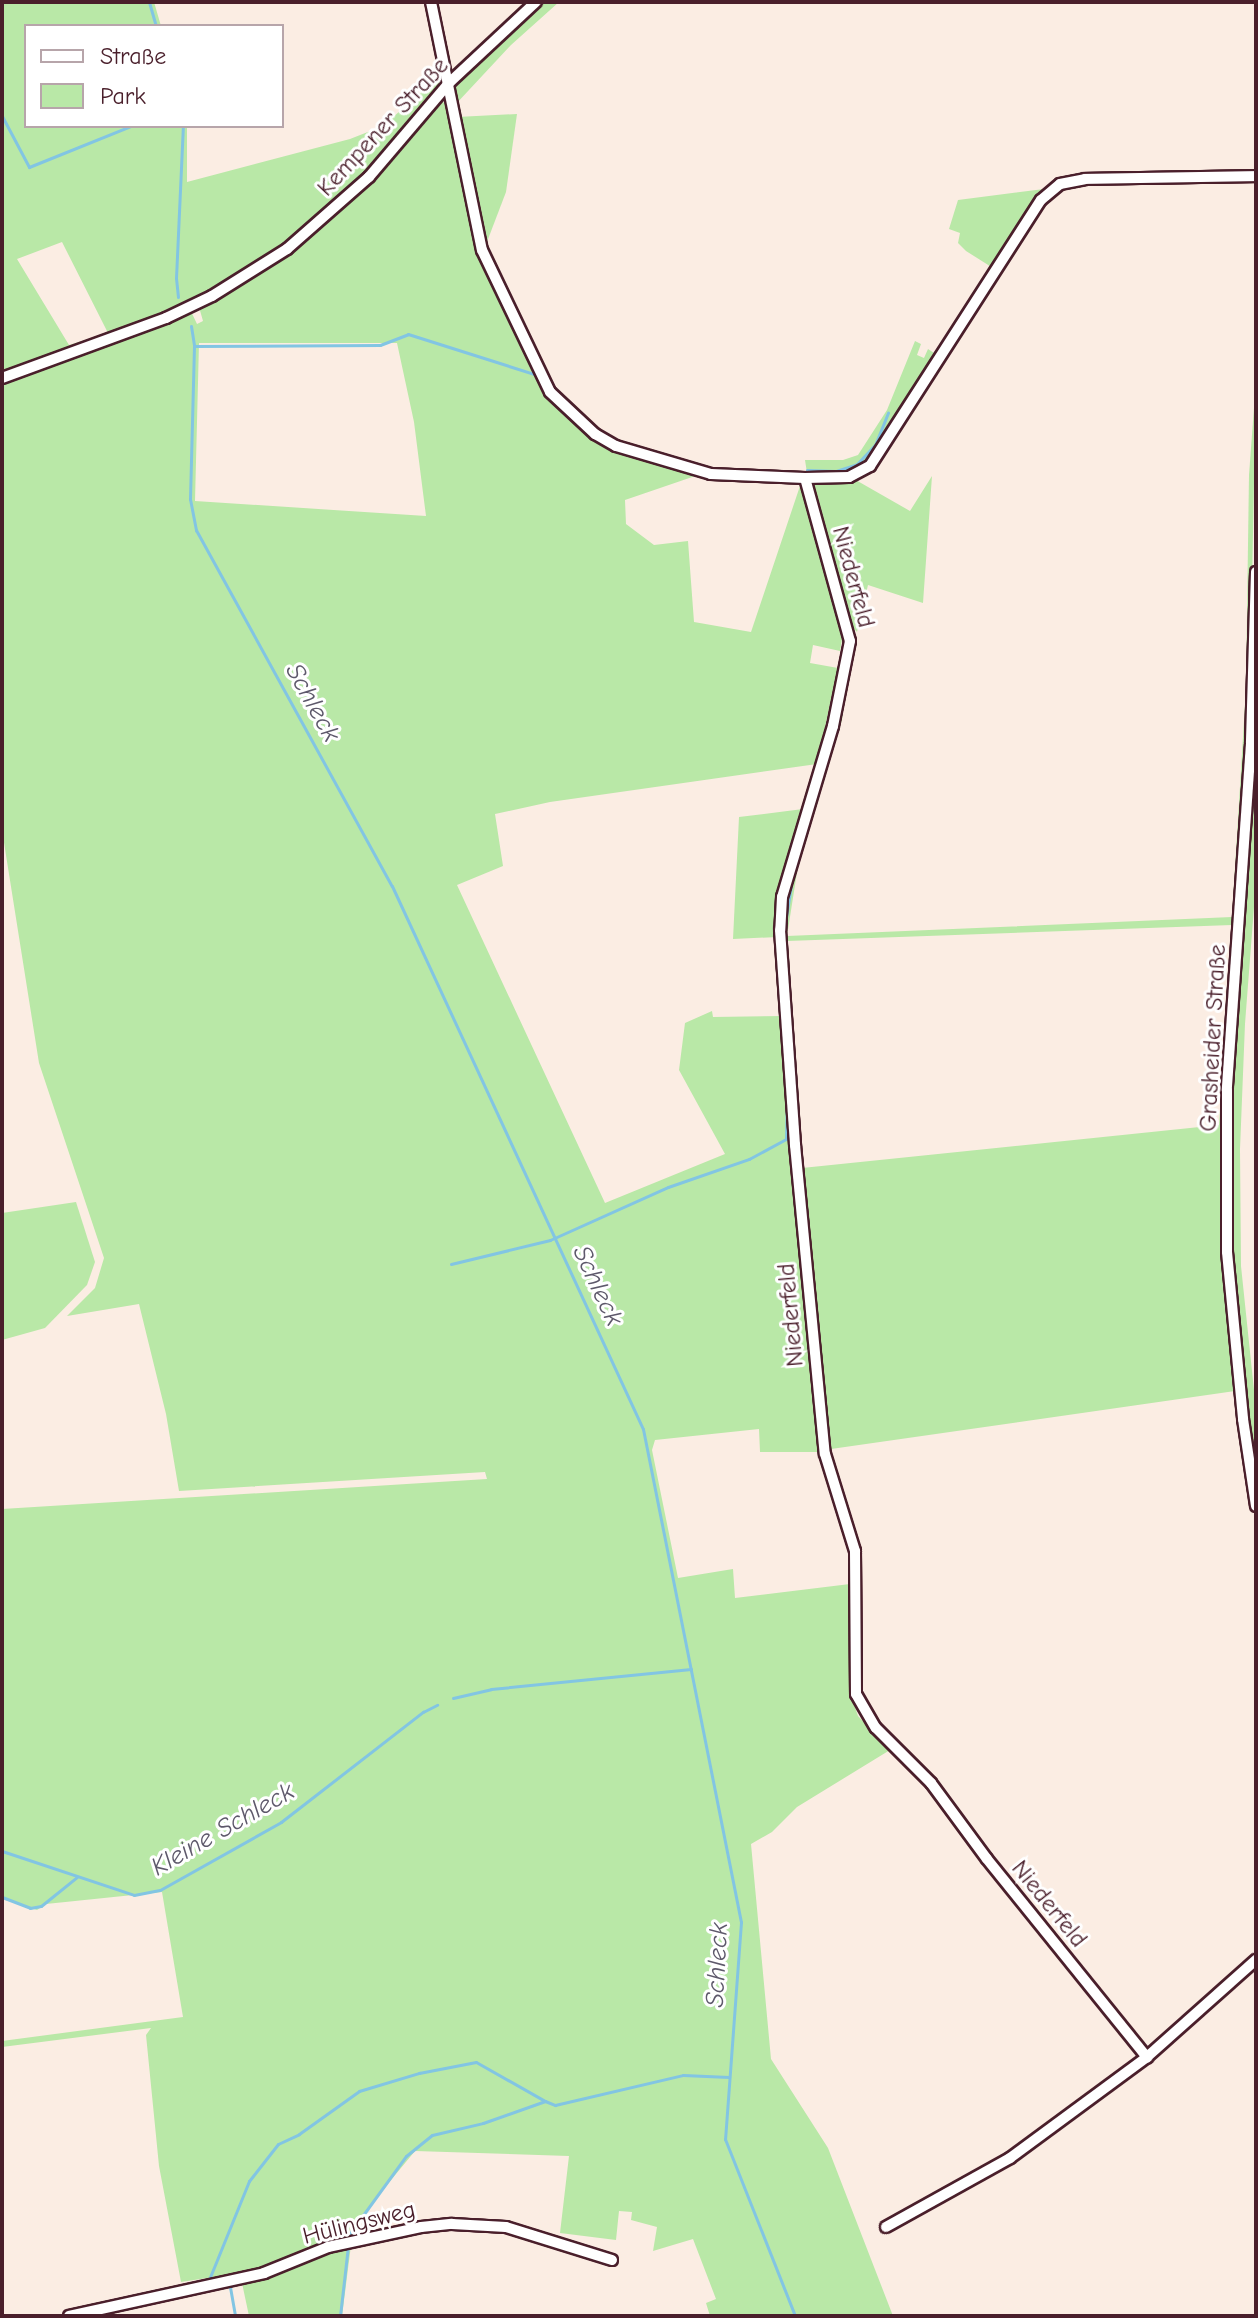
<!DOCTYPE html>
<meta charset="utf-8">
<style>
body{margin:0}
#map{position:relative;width:1258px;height:2318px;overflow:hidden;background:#fbede3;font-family:"Comic Neue",sans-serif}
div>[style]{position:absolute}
.green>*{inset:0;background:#b9e8a7}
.stream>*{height:3px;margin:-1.5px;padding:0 1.5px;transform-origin:1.5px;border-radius:1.5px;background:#82c5e3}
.roads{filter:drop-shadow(2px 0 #4a1f2b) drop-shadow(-2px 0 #4a1f2b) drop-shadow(0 2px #4a1f2b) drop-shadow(0 -2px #4a1f2b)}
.minor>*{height:10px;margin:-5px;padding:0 5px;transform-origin:5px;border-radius:5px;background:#fff}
span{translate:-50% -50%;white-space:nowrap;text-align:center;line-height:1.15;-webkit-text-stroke:6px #fff;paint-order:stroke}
.street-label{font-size:24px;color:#4a1f2b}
.water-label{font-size:26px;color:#5e596b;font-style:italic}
.frame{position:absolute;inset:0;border:4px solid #4a1f2b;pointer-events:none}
.legend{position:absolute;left:24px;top:24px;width:260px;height:104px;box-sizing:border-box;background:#fff;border:2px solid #b7a5aa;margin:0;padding:10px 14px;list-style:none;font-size:24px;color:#4a1f2b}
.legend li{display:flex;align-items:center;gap:16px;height:40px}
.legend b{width:40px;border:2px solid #b7a5aa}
</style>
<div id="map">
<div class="green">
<div style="clip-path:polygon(evenodd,2px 2px,154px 2px,161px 26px,26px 26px,26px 126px,187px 126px,187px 182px,350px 139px,383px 126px,443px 73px,444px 83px,408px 126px,364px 174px,310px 225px,248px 270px,187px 303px,197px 324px,203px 321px,199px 307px,259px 273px,322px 227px,371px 183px,437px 106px,443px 102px,447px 105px,479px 256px,540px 379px,593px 435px,701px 474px,625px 500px,626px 524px,654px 545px,688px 541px,694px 622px,751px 632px,802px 480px,843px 633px,840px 651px,813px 645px,810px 663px,838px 668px,817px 764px,550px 802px,495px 814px,503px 866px,457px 885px,605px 1203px,725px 1154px,679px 1070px,685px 1023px,712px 1011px,713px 1017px,784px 1016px,789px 1135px,820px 1452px,760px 1452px,759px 1429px,655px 1440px,652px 1450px,678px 1578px,733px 1569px,735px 1598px,850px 1584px,851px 1695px,858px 1716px,890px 1750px,797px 1807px,772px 1832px,751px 1844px,771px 2059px,828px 2148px,893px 2316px,710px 2316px,706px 2303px,716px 2299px,693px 2239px,653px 2251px,657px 2227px,631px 2220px,632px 2212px,619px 2211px,616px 2240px,560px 2233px,569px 2156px,415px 2151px,372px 2203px,352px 2234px,353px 2238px,263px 2269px,206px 2282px,207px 2278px,181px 2282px,159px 2166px,146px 2035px,151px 2028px,2px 2047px,2px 2041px,183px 2017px,162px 1892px,46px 1904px,37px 1910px,2px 1899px,2px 1509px,487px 1479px,485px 1472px,179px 1491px,166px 1414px,139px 1304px,67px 1316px,95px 1288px,104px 1258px,39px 1063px,2px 830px,2px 382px,154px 327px,178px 307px,2px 373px,2px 2px,62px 242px,108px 333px,69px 345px,17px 259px,62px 242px,2px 2px,199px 343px,397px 343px,414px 422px,426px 516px,195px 501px,199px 343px)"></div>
<div style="clip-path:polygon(542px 2px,559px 2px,511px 45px,455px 105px,453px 88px,458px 81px)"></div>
<div style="clip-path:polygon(517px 114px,506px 192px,485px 247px,457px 117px)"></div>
<div style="clip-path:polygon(1044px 189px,993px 268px,966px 251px,958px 243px,960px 233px,949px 229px,958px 200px)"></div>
<div style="clip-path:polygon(915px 341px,921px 344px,917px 355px,924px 358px,928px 349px,937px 355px,866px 464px,849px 473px,807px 473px,805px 460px,843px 460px,858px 455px,887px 410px)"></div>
<div style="clip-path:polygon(1256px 381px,1251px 636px,1249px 679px,1246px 683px,1249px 475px)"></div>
<div style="clip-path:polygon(932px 476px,923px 603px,868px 585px,857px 632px,850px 624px,811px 480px,854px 479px,910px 511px)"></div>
<div style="clip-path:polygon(1246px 688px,1250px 690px,1236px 917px,1232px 924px,1235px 924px,1224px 1262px,1235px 1391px,831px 1449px,825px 1429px,802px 1168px,1219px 1125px,1232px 925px,787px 941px,787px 936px,783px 936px,786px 897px,841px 694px,845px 695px,842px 720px,800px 853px,787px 936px,1232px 917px)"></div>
<div style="clip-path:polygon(1256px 692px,1256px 881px,1245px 1024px,1240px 1149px,1241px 1266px,1256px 1409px,1256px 1489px,1232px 1281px,1230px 1105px)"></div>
<div style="clip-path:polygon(803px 809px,779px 896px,778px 937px,733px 939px,739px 817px)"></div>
<div style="clip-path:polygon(76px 1202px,95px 1262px,87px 1285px,45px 1328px,2px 1340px,2px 1213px)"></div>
<div style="clip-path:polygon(351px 2245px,342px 2316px,249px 2316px,242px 2283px)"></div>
</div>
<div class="stream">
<div style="left:149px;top:2px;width:25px;rotate:74deg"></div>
<div style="left:2px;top:116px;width:58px;rotate:62.1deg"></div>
<div style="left:29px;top:167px;width:110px;rotate:-21.9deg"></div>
<div style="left:178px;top:297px;width:19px;rotate:-96deg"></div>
<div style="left:176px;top:278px;width:152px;rotate:-87.4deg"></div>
<div style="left:191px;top:326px;width:20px;rotate:81deg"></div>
<div style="left:194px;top:346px;width:153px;rotate:91.5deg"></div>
<div style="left:190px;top:499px;width:32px;rotate:79deg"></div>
<div style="left:196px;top:530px;width:406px;rotate:61.2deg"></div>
<div style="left:392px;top:886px;width:598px;rotate:65.19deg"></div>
<div style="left:643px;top:1429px;width:503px;rotate:78.76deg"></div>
<div style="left:741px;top:1922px;width:218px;rotate:94.2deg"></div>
<div style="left:725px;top:2139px;width:190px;rotate:68.4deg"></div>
<div style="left:194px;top:346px;width:186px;rotate:-0.3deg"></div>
<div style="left:380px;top:345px;width:30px;rotate:-21deg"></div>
<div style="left:408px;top:334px;width:135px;rotate:17.6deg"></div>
<div style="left:807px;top:470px;width:29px;rotate:2deg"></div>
<div style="left:836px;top:471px;width:22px;rotate:-18deg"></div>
<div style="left:857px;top:464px;width:26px;rotate:-47deg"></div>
<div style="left:875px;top:445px;width:35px;rotate:-68deg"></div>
<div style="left:806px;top:831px;width:124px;rotate:-73.6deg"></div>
<div style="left:786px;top:917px;width:32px;rotate:-81deg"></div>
<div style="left:451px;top:1264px;width:102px;rotate:-13.6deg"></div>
<div style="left:550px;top:1240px;width:129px;rotate:-24.2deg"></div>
<div style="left:668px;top:1187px;width:86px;rotate:-19.1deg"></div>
<div style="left:749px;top:1159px;width:42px;rotate:-28.4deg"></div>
<div style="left:786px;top:1139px;width:44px;rotate:-88.7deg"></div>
<div style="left:453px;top:1698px;width:39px;rotate:-13deg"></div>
<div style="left:491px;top:1689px;width:201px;rotate:-5.7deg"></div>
<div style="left:2px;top:1851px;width:139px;rotate:18.4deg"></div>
<div style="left:134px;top:1895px;width:26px;rotate:-11deg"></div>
<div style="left:160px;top:1890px;width:139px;rotate:-29.3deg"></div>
<div style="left:281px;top:1822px;width:180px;rotate:-37.8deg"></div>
<div style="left:423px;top:1712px;width:16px;rotate:-27deg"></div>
<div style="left:2px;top:1897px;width:30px;rotate:21deg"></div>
<div style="left:30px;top:1908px;width:11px;rotate:-10deg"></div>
<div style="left:41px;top:1906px;width:46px;rotate:-38.9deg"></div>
<div style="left:350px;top:2233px;width:95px;rotate:-54deg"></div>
<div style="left:406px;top:2156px;width:33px;rotate:-39deg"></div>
<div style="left:432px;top:2135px;width:52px;rotate:-13.2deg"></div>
<div style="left:483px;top:2123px;width:66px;rotate:-19.5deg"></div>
<div style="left:545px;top:2101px;width:11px;rotate:22deg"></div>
<div style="left:555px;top:2105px;width:131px;rotate:-13.2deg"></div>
<div style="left:683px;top:2075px;width:46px;rotate:2.5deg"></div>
<div style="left:208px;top:2282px;width:109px;rotate:-67.9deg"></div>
<div style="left:249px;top:2181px;width:47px;rotate:-51.9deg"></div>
<div style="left:278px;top:2144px;width:23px;rotate:-25deg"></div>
<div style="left:299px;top:2134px;width:74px;rotate:-35.6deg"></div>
<div style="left:359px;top:2091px;width:63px;rotate:-16.7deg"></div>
<div style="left:419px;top:2073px;width:58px;rotate:-10.9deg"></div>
<div style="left:476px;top:2062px;width:79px;rotate:29.5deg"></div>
<div style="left:230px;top:2287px;width:29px;rotate:80deg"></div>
<div style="left:340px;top:2316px;width:70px;rotate:-83.5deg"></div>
</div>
<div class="roads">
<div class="minor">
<div style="left:431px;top:2px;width:253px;rotate:78.4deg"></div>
<div style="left:482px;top:250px;width:157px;rotate:64.4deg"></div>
<div style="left:550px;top:392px;width:62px;rotate:43deg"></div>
<div style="left:595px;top:434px;width:24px;rotate:30deg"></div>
<div style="left:616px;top:446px;width:99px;rotate:16.4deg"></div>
<div style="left:711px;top:474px;width:94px;rotate:2.4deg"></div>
<div style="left:805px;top:478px;width:169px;rotate:74.6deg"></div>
<div style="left:850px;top:641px;width:87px;rotate:101.3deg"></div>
<div style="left:833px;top:726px;width:178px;rotate:106.6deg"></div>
<div style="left:782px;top:897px;width:33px;rotate:93deg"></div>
<div style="left:780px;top:930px;width:216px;rotate:86deg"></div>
<div style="left:795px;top:1145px;width:310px;rotate:84.5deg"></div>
<div style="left:825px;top:1454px;width:102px;rotate:72.8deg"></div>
<div style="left:855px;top:1551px;width:143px;rotate:89.6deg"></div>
<div style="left:856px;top:1694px;width:39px;rotate:60deg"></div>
<div style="left:876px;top:1728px;width:78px;rotate:45deg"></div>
<div style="left:931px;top:1783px;width:94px;rotate:53.6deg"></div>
<div style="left:987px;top:1859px;width:255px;rotate:51.1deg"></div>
<div style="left:2px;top:378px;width:175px;rotate:-20.1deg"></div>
<div style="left:166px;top:318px;width:51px;rotate:-25.6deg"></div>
<div style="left:212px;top:296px;width:89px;rotate:-32.1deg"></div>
<div style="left:287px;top:249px;width:109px;rotate:-41.3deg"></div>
<div style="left:369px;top:177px;width:123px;rotate:-49.6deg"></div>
<div style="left:449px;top:83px;width:119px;rotate:-43deg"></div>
<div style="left:805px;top:478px;width:44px;rotate:-1.3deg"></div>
<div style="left:849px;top:477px;width:24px;rotate:-28deg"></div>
<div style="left:870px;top:466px;width:316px;rotate:-57.3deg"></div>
<div style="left:1041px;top:200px;width:25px;rotate:-40deg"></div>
<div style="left:1060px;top:184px;width:25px;rotate:-11deg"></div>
<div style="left:1085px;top:179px;width:171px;rotate:-1deg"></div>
<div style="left:1256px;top:572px;width:171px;rotate:91.7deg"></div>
<div style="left:1251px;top:743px;width:348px;rotate:94deg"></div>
<div style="left:1227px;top:1090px;width:162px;rotate:90deg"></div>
<div style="left:1227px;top:1252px;width:168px;rotate:84.5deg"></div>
<div style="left:1243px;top:1419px;width:88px;rotate:81.5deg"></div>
<div style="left:886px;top:2227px;width:142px;rotate:-29.1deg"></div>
<div style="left:1010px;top:2158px;width:170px;rotate:-36.4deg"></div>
<div style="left:1147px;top:2057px;width:146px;rotate:-41.7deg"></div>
<div style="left:69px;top:2316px;width:200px;rotate:-12.4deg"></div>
<div style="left:264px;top:2273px;width:69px;rotate:-22.1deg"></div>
<div style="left:328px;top:2247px;width:95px;rotate:-12.1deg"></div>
<div style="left:421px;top:2227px;width:31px;rotate:-6deg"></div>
<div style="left:452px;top:2224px;width:54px;rotate:3.2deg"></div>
<div style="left:506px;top:2227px;width:111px;rotate:17.3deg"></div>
</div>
</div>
<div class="street-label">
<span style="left:383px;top:127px;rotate:-47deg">Kempener Straße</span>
<span style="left:853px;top:577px;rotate:75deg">Niederfeld</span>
<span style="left:1213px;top:1038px;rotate:-87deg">Grasheider Straße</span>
<span style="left:791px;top:1315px;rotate:-95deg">Niederfeld</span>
<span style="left:1049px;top:1904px;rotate:51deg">Niederfeld</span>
<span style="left:359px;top:2223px;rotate:-14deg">Hülingsweg</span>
</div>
<div class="water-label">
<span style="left:312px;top:703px;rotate:61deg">Schleck</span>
<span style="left:597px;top:1286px;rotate:65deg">Schleck</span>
<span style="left:223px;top:1830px;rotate:-30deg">Kleine Schleck</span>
<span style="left:718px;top:1965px;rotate:-87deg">Schleck</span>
</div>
<div class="frame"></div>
<ul class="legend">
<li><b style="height:10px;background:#fff"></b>Straße</li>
<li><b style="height:22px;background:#b9e8a7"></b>Park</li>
</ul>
</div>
